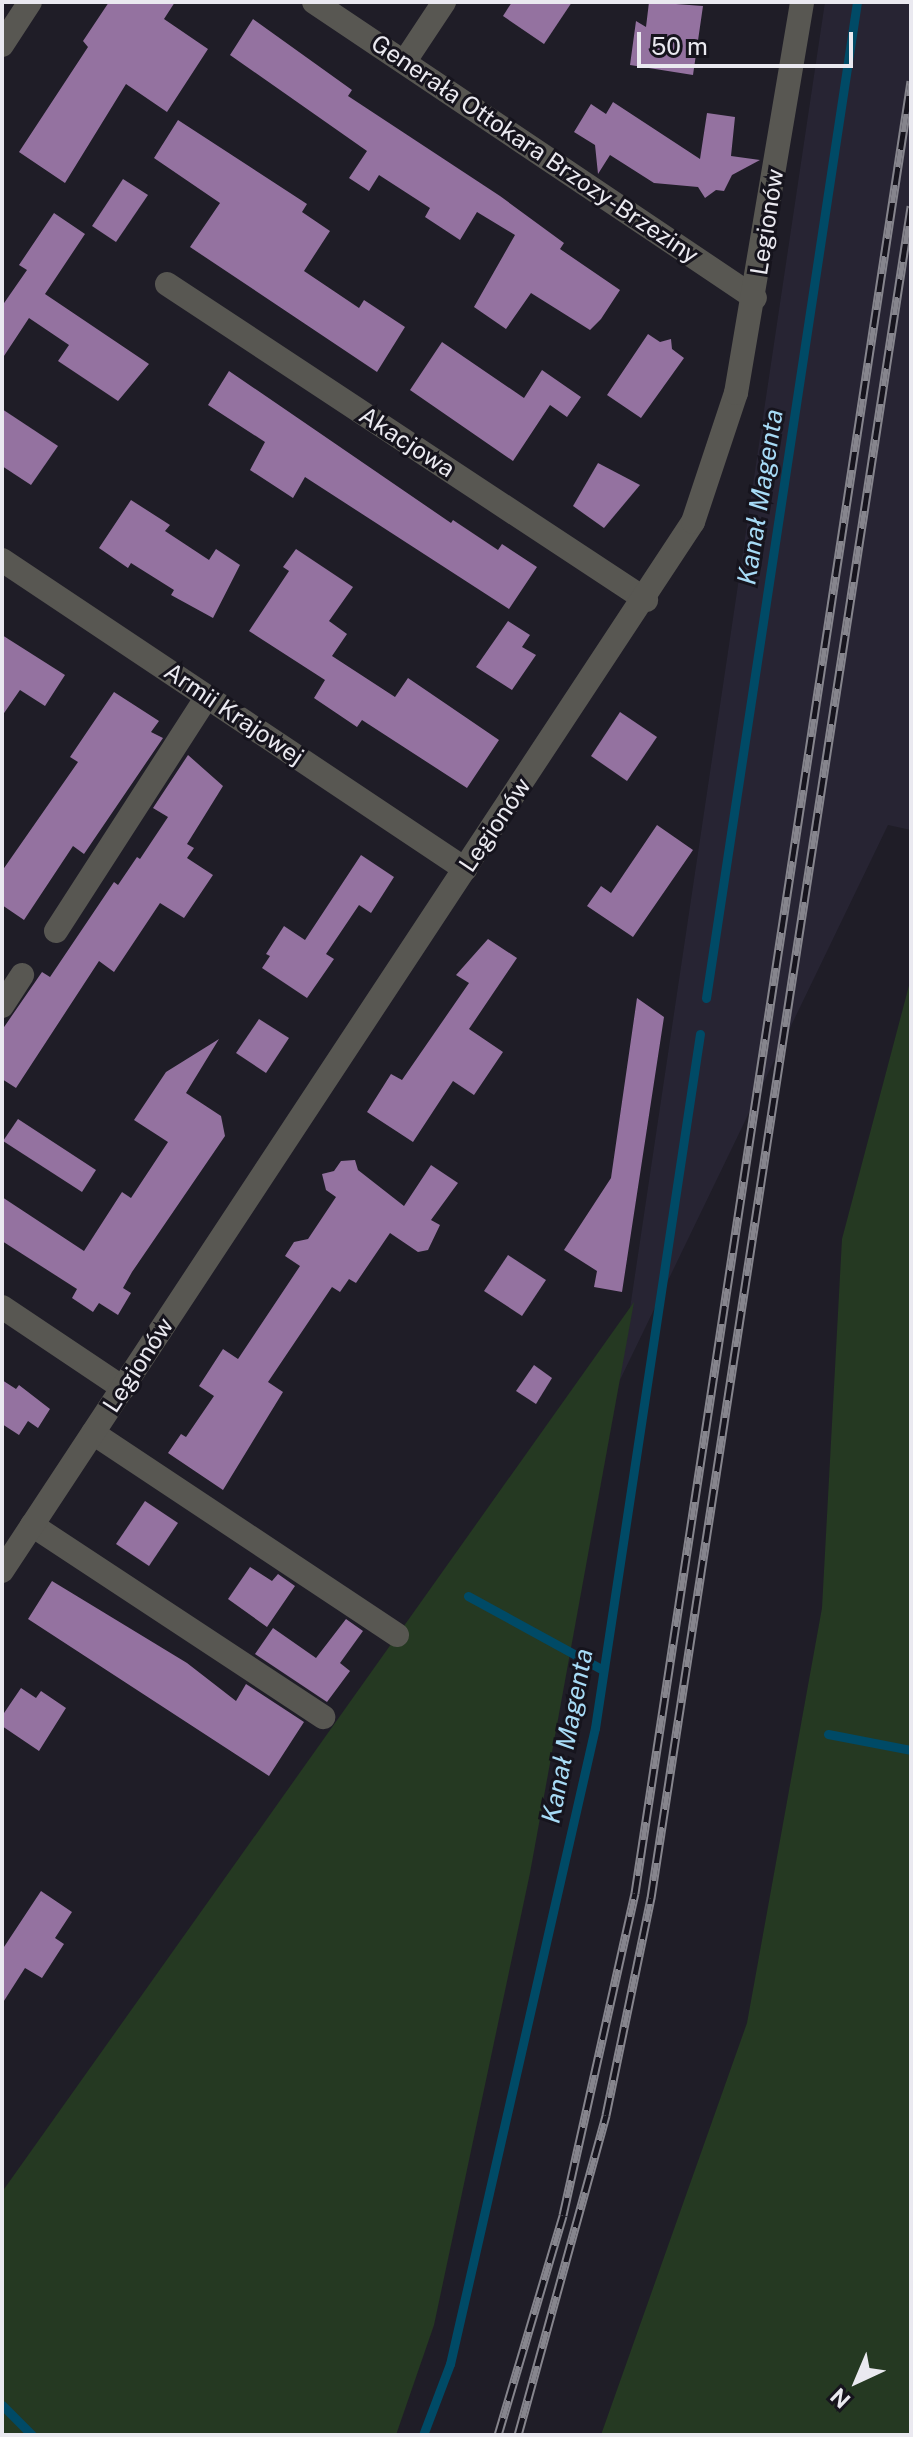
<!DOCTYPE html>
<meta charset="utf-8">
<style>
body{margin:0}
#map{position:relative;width:913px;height:2437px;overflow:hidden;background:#1f1d27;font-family:"Public Sans",sans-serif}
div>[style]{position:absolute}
.built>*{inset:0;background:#272433}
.green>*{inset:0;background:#253922}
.stream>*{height:9px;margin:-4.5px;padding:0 4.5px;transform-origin:4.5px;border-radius:4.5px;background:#004a66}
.building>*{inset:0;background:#9472a0}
.minor>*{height:24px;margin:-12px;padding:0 12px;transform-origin:12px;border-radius:12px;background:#585752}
.rail>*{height:9px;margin-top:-4.5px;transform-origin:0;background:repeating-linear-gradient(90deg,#16141d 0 18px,#86858d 0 36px);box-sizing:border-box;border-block:2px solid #86858d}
span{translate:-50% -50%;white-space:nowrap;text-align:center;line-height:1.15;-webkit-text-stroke:6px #16141d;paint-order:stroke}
.street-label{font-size:24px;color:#eae9f0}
.water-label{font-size:26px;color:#a7dbf6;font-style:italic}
.frame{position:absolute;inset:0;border:4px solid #eae9f0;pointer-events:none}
.north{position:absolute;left:817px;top:2341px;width:80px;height:80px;-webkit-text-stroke:6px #16141d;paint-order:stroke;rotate:224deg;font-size:22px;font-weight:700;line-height:32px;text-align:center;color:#eae9f0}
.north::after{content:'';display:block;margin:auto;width:28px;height:36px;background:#eae9f0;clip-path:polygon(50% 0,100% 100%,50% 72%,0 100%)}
.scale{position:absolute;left:637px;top:32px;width:216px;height:36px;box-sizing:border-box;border:4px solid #eae9f0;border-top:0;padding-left:10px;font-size:24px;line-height:28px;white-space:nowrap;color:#eae9f0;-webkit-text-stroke:6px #16141d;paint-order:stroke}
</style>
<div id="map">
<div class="built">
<div style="clip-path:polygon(825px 2px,911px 2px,911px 830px,888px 825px,619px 1382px)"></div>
</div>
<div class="green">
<div style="clip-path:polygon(911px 978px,911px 2435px,601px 2435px,747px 2023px,822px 1608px,842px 1239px)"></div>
<div style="clip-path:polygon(634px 1302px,530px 1873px,434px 2325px,396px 2435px,2px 2435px,2px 2192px)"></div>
</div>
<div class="stream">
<div style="left:706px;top:998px;width:1007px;rotate:-81.38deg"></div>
<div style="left:468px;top:1596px;width:154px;rotate:28.7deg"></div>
<div style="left:828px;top:1734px;width:85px;rotate:10.9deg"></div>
<div style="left:2px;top:2405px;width:42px;rotate:45deg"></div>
<div style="left:423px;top:2435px;width:76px;rotate:-69.2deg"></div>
<div style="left:450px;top:2364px;width:652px;rotate:-77.16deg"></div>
<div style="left:595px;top:1728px;width:702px;rotate:-81.4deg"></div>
</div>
<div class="building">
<div style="clip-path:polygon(109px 2px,175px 2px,164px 19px,208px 49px,167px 112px,126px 84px,65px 183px,19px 152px,88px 47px,83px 41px)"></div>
<div style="clip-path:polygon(512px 2px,572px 2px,544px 44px,503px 16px)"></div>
<div style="clip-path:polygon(649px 2px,703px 6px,693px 75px,630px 65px,636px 21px,646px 27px)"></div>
<div style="clip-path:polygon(253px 19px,352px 90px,348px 96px,500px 196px,564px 243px,560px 249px,620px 290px,601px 319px,590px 330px,531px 293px,506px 329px,474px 307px,515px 235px,477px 212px,460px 240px,425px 217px,430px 208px,379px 175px,369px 191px,349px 178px,367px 151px,230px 55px)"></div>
<div style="clip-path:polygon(613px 102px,700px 159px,707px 113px,735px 117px,731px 156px,760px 160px,732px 175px,724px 191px,716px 190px,705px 198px,698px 187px,654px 183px,610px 155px,598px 174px,595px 145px,574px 132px,591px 104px,606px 114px)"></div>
<div style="clip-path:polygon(178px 120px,307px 204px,302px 212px,330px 231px,304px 271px,359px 308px,364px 300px,405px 327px,377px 372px,190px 247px,220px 203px,154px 158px)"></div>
<div style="clip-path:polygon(123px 179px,148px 195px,116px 242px,92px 226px)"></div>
<div style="clip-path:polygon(54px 213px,85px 234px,45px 294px,149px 364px,118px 401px,58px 361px,69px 345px,29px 318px,2px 359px,2px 306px,27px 270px,19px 265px)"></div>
<div style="clip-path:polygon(648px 334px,660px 342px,671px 339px,672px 349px,684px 358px,641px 418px,607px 395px)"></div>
<div style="clip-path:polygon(442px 342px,524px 398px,542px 370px,581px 397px,567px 417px,550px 405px,513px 461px,410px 390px)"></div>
<div style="clip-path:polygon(229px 371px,451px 523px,453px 520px,498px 550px,502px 544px,537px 567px,509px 609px,305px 477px,293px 498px,250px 470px,265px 442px,208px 405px)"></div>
<div style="clip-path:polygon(2px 409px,58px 446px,31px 485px,2px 466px)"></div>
<div style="clip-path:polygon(598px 463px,640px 485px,604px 528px,573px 506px)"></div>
<div style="clip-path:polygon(131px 500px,170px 525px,165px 531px,209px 560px,216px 549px,240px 565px,213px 618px,171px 595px,174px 590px,131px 563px,128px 568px,99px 548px)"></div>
<div style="clip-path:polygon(296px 549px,353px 587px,329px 621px,347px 634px,332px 656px,395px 697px,408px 678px,499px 740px,467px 788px,362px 720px,357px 727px,314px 698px,325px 680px,249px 631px,289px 571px,283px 567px)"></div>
<div style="clip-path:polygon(508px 621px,530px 635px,522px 647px,536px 655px,512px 690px,476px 667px)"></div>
<div style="clip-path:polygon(2px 635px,65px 675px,45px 706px,20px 690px,2px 716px)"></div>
<div style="clip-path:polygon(114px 692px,159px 721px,151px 732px,163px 738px,84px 854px,73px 846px,24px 920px,2px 905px,2px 871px,78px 762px,70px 757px)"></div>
<div style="clip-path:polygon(620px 712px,657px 737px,627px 781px,591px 756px)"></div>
<div style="clip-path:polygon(188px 755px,223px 786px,187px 844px,194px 848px,187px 858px,213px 875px,184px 918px,160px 903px,114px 972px,99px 961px,16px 1088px,2px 1079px,2px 1030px,42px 972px,50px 977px,114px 882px,118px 885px,137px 857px,140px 859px,168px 817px,153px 808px)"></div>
<div style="clip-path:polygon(657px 825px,693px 850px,633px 937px,587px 906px,601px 886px,611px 893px)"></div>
<div style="clip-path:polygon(361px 855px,394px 877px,371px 913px,359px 905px,326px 954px,334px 959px,307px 998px,262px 968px,270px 956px,266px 954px,284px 926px,305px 940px)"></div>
<div style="clip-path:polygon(488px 939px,517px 958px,469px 1029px,503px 1052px,474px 1095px,453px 1081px,413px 1142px,367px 1112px,391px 1074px,402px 1080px,469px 983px,456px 975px)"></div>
<div style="clip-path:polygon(637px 998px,664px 1017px,622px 1292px,594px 1287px,597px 1271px,564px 1250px,611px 1178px)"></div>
<div style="clip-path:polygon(259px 1019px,289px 1038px,266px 1073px,236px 1053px)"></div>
<div style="clip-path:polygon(219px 1039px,186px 1093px,221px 1116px,225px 1136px,132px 1272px,123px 1288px,131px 1293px,118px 1315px,99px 1303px,93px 1312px,72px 1298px,77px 1289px,2px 1241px,2px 1197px,84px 1251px,122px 1192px,131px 1198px,168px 1142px,134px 1120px,166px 1072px)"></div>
<div style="clip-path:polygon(18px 1119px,96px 1170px,82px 1192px,3px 1141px)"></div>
<div style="clip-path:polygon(355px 1160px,358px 1170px,404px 1206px,431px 1165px,458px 1183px,431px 1220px,440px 1225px,428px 1250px,418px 1252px,390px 1233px,356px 1283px,349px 1279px,340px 1292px,332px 1287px,268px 1382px,283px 1392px,223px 1490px,168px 1453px,181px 1434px,186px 1437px,214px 1396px,199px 1386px,223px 1349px,238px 1359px,300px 1266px,285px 1256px,294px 1242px,308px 1239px,336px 1197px,326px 1190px,322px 1174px,334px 1171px,341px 1161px)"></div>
<div style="clip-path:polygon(508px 1255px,546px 1280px,522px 1316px,484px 1291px)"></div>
<div style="clip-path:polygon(534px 1365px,552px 1378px,536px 1404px,516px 1391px)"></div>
<div style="clip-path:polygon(2px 1380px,16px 1389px,19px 1385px,50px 1409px,38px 1428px,28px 1421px,19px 1435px,2px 1424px)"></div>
<div style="clip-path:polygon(145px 1501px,178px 1523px,149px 1566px,116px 1544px)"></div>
<div style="clip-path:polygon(250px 1567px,272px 1581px,278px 1574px,295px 1586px,267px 1627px,228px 1599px)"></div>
<div style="clip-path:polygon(52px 1581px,187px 1663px,236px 1701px,246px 1684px,304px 1722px,269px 1776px,28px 1619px)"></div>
<div style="clip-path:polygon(346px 1619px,363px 1631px,340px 1663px,350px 1671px,327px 1702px,255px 1654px,273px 1628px,316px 1658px)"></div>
<div style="clip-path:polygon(21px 1688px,36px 1698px,41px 1691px,66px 1708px,39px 1751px,2px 1726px,2px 1716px)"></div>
<div style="clip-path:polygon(41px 1891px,72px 1912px,55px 1938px,64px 1944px,42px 1978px,25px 1968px,2px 2004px,2px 1950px)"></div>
</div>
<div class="minor">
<div style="left:314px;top:2px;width:531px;rotate:33.87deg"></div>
<div style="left:2px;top:45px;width:51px;rotate:-56.9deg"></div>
<div style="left:405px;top:61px;width:71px;rotate:-56.5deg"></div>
<div style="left:167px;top:284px;width:574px;rotate:33.41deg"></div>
<div style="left:2px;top:560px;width:557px;rotate:33.72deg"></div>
<div style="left:56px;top:931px;width:278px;rotate:-57.2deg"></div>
<div style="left:2px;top:1006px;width:37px;rotate:-57deg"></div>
<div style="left:2px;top:1307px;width:146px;rotate:33.8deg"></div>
<div style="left:93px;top:1433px;width:365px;rotate:33.6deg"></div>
<div style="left:32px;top:1525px;width:349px;rotate:33.4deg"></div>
<div style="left:2px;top:1571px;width:1256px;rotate:-56.63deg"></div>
<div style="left:693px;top:522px;width:136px;rotate:-71.6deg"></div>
<div style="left:736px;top:393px;width:397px;rotate:-80.4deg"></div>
</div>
<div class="rail">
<div style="left:498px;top:2435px;width:229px;rotate:-73.5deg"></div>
<div style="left:563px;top:2215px;width:330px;rotate:-77.4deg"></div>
<div style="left:635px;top:1893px;width:1833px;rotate:-81.34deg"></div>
<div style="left:518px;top:2435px;width:332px;rotate:-74.6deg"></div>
<div style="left:606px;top:2115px;width:222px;rotate:-78.3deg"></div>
<div style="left:651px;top:1898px;width:1712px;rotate:-81.26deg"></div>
</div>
<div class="street-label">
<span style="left:535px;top:149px;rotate:34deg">Generała Ottokara Brzozy-Brzeziny</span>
<span style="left:767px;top:222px;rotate:-81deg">Legionów</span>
<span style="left:407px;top:442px;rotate:33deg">Akacjowa</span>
<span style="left:234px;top:714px;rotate:34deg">Armii Krajowej</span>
<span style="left:495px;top:825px;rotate:-56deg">Legionów</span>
<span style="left:138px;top:1365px;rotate:-57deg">Legionów</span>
</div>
<div class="water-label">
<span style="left:760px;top:497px;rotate:-81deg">Kanał Magenta</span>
<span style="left:567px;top:1736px;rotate:-79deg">Kanał Magenta</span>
</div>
<div class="frame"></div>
<div class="north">N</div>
<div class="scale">50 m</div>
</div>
